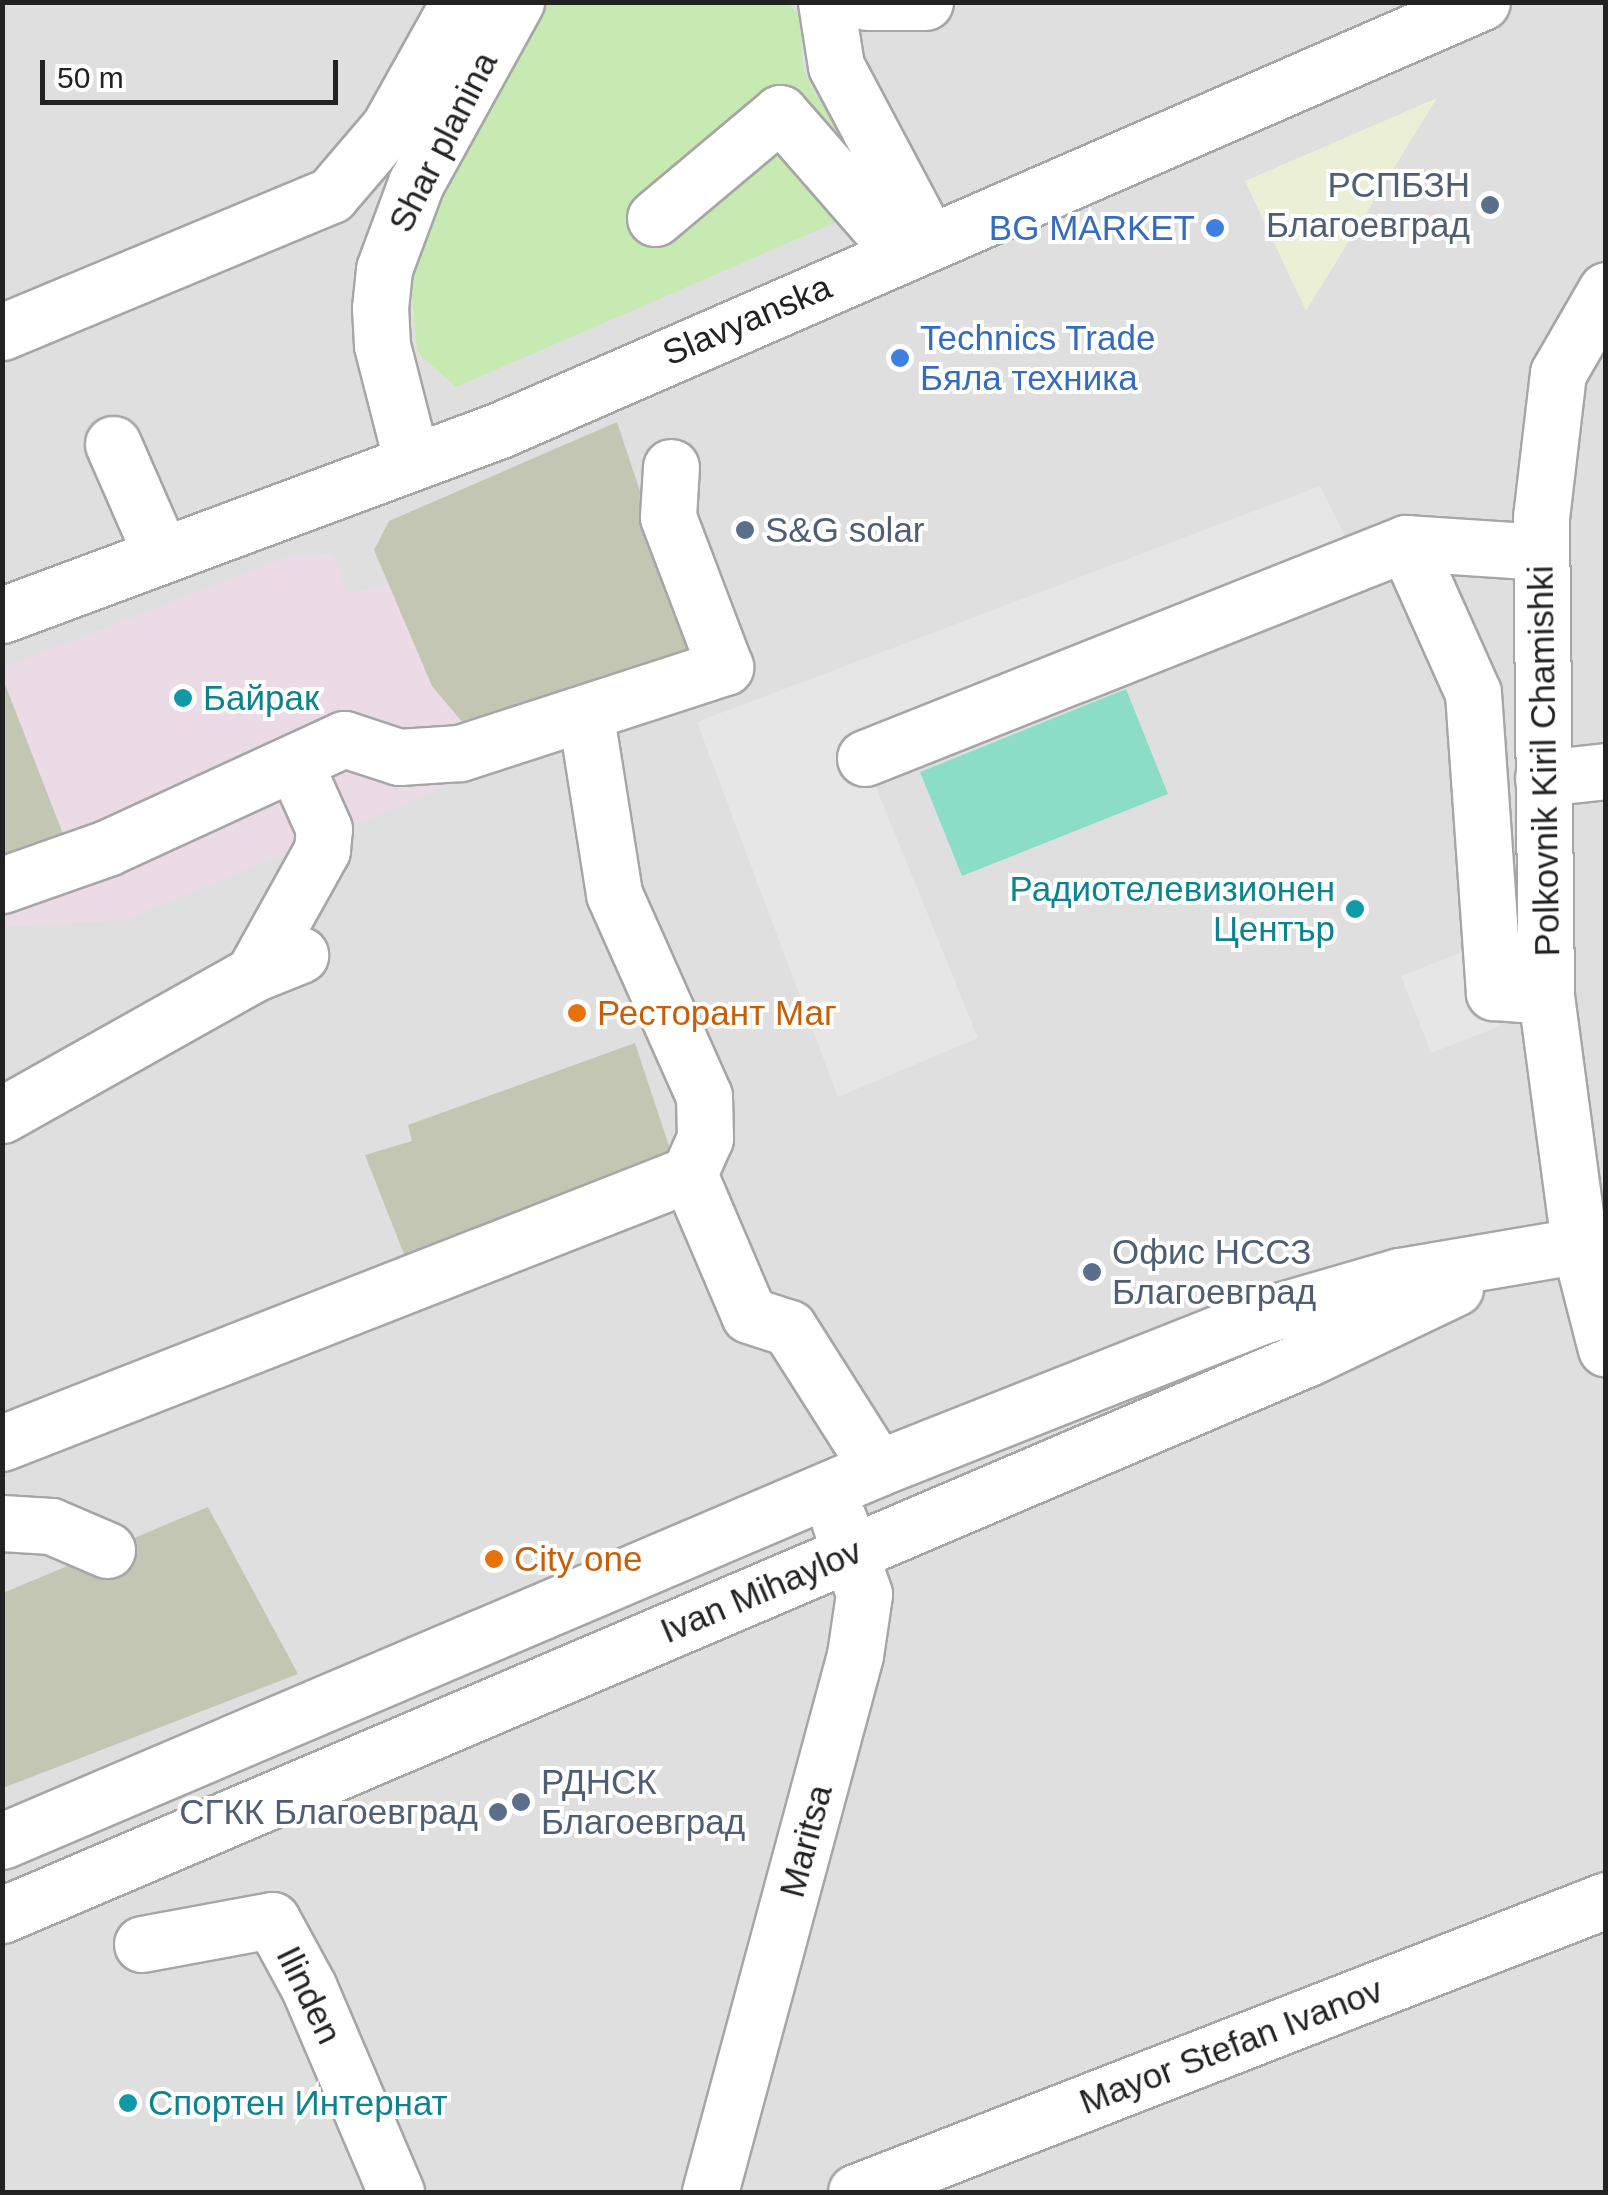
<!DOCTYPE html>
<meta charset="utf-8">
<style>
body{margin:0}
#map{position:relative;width:1608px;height:2195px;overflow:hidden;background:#f2f0e9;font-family:Arial,sans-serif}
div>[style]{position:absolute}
.residential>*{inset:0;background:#e0dfdf}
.industrial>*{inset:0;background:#eadbe6}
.construction>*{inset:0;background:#c4c6b4}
.farmland>*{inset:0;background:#eaefd6}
.grass>*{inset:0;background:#c7e9b2}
.pitch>*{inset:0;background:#8bddc7}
.parking>*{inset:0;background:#e6e6e6}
.roads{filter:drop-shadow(2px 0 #a6a6a6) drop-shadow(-2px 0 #a6a6a6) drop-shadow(0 2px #a6a6a6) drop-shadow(0 -2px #a6a6a6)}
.minor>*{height:55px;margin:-27.5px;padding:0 27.5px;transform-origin:27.5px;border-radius:27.5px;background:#fff}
.dots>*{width:28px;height:28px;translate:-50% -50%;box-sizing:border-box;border:5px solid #fff;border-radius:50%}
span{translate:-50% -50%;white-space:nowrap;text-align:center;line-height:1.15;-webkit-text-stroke:8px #fff;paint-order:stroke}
.street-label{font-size:35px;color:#222}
.service-label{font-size:35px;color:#4e5e75}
.right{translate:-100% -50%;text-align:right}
.left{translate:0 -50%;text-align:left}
.shop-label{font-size:35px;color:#366cbe}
.culture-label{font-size:35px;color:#0d838f}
.food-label{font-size:35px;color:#c56008}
.frame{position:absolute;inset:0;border:5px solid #222;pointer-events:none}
.scale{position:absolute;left:40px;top:60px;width:298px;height:45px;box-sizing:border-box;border:5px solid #222;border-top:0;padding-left:12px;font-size:30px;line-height:35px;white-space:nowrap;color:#222;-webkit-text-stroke:8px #fff;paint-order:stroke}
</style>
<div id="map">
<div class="residential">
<div style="clip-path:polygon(3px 3px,1605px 3px,1605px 2192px,3px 2192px)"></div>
</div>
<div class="industrial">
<div style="clip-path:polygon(553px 552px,628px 711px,125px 920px,3px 927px,3px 668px,289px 556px,332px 554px,348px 593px)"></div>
</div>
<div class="construction">
<div style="clip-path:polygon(617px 422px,694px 654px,473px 735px,432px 686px,374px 550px,389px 521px)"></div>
<div style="clip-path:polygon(3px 679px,70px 852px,3px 878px,2px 680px)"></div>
<div style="clip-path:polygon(635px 1043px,672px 1155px,407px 1262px,365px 1155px,412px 1141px,408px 1125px)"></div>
<div style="clip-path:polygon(208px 1507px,298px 1674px,3px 1788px,3px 1593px)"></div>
</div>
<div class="farmland">
<div style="clip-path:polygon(1437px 98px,1306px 311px,1245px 181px)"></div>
</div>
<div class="grass">
<div style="clip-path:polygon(543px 3px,788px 3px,801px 18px,803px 70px,878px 204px,456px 387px,417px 352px,411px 282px,414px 255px,423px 231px)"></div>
</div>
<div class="pitch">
<div style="clip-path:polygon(1126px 689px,1168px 794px,962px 876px,920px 772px)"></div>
</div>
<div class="parking">
<div style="clip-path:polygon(1320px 486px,1349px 545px,871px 775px,978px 1038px,838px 1097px,697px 722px)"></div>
<div style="clip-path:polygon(1470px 949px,1500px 1026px,1431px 1053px,1401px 976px)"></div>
</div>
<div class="roads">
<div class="minor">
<div style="left:826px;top:2px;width:65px;rotate:81.1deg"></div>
<div style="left:836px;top:66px;width:199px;rotate:62.1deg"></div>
<div style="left:867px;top:2px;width:58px"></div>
<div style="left:655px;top:218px;width:163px;rotate:-40deg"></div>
<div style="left:780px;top:113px;width:186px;rotate:48.9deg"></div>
<div style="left:1606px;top:290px;width:96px;rotate:120deg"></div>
<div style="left:1558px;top:373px;width:145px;rotate:96.7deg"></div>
<div style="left:1541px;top:517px;width:479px;rotate:89.4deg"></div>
<div style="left:1546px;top:996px;width:250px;rotate:82.4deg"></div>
<div style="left:1579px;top:1244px;width:108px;rotate:75.6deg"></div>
<div style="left:2px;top:332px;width:356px;rotate:-22.6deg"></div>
<div style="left:331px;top:195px;width:89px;rotate:-49.5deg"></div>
<div style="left:389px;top:127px;width:143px;rotate:-60.8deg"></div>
<div style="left:113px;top:444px;width:120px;rotate:66.4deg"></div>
<div style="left:412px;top:462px;width:121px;rotate:-104.4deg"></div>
<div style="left:382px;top:345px;width:37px;rotate:-93deg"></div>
<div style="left:380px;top:308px;width:39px;rotate:-84deg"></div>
<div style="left:384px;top:269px;width:92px;rotate:-69.6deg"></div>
<div style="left:416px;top:183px;width:207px;rotate:-61.1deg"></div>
<div style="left:1406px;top:543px;width:135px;rotate:3.8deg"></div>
<div style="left:2px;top:615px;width:531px;rotate:-20.38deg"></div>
<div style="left:500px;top:430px;width:1071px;rotate:-23.55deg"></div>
<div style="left:590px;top:712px;width:11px;rotate:105deg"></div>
<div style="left:587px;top:723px;width:173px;rotate:81deg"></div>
<div style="left:614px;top:894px;width:221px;rotate:66deg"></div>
<div style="left:704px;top:1096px;width:42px;rotate:88.6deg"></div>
<div style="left:705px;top:1138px;width:39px;rotate:114deg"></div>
<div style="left:865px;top:758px;width:582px;rotate:-21.67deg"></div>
<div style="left:1406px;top:543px;width:164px;rotate:65.9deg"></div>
<div style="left:1473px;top:693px;width:300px;rotate:86deg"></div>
<div style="left:1494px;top:992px;width:52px;rotate:4.4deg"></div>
<div style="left:1543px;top:778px;width:63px;rotate:-6.3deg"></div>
<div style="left:2px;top:885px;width:111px;rotate:-19.4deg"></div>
<div style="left:107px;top:848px;width:261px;rotate:-24.7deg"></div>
<div style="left:344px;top:739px;width:58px;rotate:18.1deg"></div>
<div style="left:399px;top:757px;width:61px;rotate:-3.8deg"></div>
<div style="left:460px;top:753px;width:279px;rotate:-18deg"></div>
<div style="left:725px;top:667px;width:160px;rotate:-110.8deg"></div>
<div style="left:668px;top:517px;width:50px;rotate:-86.6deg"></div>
<div style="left:253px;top:974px;width:142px;rotate:-60.9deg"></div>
<div style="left:322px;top:850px;width:21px;rotate:-85deg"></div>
<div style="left:324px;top:829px;width:73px;rotate:-114.1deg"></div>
<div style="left:2px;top:1115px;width:288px;rotate:-29.3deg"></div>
<div style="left:253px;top:974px;width:51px;rotate:-22deg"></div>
<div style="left:2px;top:1443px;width:738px;rotate:-21.38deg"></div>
<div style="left:689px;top:1174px;width:153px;rotate:66.9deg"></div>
<div style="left:749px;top:1315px;width:42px;rotate:18deg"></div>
<div style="left:789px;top:1328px;width:166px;rotate:57.6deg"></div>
<div style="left:2px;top:1523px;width:49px;rotate:3.5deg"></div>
<div style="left:51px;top:1526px;width:61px;rotate:23.2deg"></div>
<div style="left:2px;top:1841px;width:952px;rotate:-23.06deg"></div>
<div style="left:878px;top:1468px;width:416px;rotate:-21.6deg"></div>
<div style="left:1265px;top:1315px;width:140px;rotate:-16.2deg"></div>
<div style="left:1399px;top:1276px;width:210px;rotate:-9.6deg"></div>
<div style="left:2px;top:1915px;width:1420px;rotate:-23.1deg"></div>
<div style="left:1308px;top:1358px;width:163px;rotate:-25.5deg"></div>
<div style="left:142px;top:1944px;width:132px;rotate:-10.5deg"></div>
<div style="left:272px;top:1920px;width:77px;rotate:61.4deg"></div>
<div style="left:309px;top:1988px;width:222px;rotate:66.9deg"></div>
<div style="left:710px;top:2192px;width:556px;rotate:-74.89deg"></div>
<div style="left:855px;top:1655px;width:62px;rotate:-81.6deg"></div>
<div style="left:864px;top:1594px;width:78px;rotate:-108.7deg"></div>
<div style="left:856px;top:2192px;width:805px;rotate:-21.27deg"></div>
</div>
</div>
<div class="dots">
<div style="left:1490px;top:205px;background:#5c6f8a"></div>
<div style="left:1215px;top:228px;background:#3f7fe0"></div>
<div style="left:900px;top:358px;background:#3f7fe0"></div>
<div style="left:745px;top:530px;background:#5c6f8a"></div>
<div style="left:183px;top:698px;background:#0f9aa8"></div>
<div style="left:1355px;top:909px;background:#0f9aa8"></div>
<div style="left:577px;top:1013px;background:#e8710a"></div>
<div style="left:1092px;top:1272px;background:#5c6f8a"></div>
<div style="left:494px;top:1559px;background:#e8710a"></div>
<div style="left:521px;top:1802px;background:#5c6f8a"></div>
<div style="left:498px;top:1812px;background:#5c6f8a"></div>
<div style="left:128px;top:2103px;background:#0f9aa8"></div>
</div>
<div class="street-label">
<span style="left:443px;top:142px;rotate:-63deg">Shar planina</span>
<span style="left:747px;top:320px;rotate:-23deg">Slavyanska</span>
<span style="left:1544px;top:761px;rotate:-91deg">Polkovnik Kiril Chamishki</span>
<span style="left:761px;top:1591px;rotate:-23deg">Ivan Mihaylov</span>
<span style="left:806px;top:1841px;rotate:-75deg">Maritsa</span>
<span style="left:309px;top:1995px;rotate:64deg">Ilinden</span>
<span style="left:1231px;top:2046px;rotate:-21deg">Mayor Stefan Ivanov</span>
</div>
<div class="service-label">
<span class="right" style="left:1470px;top:205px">РСПБЗН<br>Благоевград</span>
<span class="left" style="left:765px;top:530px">S&amp;G solar</span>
<span class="left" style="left:1112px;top:1272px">Офис НССЗ<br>Благоевград</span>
<span class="left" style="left:541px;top:1802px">РДНСК<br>Благоевград</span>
<span class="right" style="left:478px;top:1812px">СГКК Благоевград</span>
</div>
<div class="shop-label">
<span class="right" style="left:1195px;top:228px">BG MARKET</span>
<span class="left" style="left:920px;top:358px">Technics Trade<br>Бяла техника</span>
</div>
<div class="culture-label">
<span class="left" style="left:203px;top:698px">Байрак</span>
<span class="right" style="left:1335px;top:909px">Радиотелевизионен<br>Център</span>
<span class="left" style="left:148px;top:2103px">Спортен Интернат</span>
</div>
<div class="food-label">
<span class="left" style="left:597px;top:1013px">Ресторант Маг</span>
<span class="left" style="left:514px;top:1559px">City one</span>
</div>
<div class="frame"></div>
<div class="scale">50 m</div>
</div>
